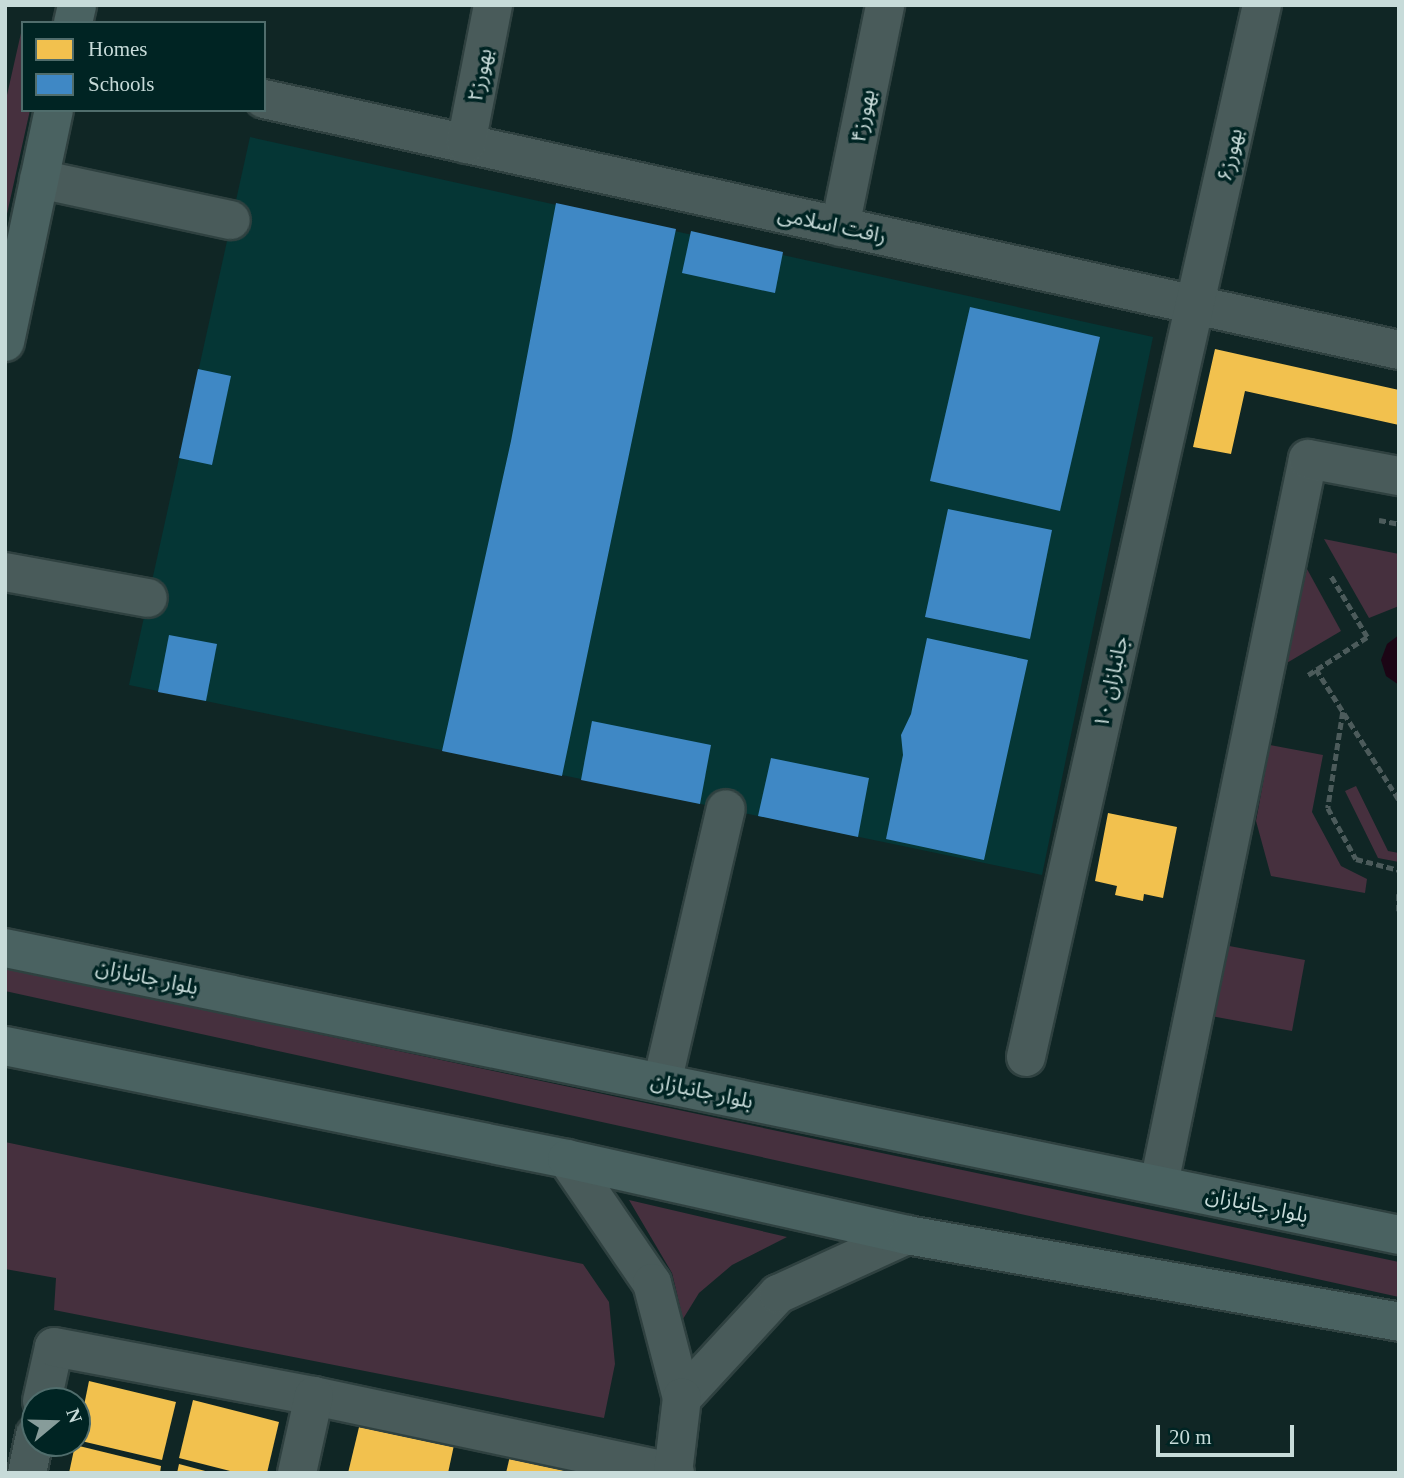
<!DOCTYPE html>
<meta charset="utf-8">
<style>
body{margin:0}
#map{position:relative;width:1404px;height:1478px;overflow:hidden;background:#102625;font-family:"Times New Roman","Noto Sans Arabic",serif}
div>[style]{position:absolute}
.built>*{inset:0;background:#053635}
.green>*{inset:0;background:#46303e}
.water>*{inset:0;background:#1c0515}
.homes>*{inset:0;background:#f2c14e}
.schools>*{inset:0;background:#3f88c5}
.path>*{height:4.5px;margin-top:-2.25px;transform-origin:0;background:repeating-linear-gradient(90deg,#4c5b5b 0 7px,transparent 0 10.5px)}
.roads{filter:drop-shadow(2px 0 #2f4140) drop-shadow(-2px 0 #2f4140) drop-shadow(0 2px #2f4140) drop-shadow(0 -2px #2f4140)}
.minor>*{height:38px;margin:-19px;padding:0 19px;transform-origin:19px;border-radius:19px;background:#495b5a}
.major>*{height:38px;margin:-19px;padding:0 19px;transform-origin:19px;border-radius:19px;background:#4a6261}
span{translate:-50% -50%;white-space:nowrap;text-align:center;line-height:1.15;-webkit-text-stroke:7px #002423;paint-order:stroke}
.street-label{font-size:21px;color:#c7dbd9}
.frame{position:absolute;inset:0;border:7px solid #c7dbd9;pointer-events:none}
.legend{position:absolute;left:21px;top:21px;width:245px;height:91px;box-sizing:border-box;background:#002423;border:2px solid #506d6c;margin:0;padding:9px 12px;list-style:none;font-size:21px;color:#c7dbd9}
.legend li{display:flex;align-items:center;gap:14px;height:35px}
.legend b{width:35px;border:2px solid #506d6c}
.north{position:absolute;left:21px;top:1387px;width:70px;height:70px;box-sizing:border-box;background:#002423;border:2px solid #506d6c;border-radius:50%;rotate:71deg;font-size:19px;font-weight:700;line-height:28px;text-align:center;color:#c7dbd9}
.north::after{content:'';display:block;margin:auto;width:24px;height:32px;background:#879c9a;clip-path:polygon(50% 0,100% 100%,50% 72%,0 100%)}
.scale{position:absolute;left:1156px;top:1425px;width:138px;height:32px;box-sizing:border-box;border:4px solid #c7dbd9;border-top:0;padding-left:9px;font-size:21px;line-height:24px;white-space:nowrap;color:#c7dbd9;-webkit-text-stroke:5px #002423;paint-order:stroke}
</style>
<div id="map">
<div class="built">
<div style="clip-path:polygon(250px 137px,1153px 337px,1042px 875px,129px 685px)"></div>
</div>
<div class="green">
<div style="clip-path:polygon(23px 24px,23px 110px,30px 110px,5px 223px,5px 104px)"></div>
<div style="clip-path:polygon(1324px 539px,1399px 554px,1399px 606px,1369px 618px)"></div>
<div style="clip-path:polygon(1307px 569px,1341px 631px,1285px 664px)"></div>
<div style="clip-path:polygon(1270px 745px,1323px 755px,1312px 812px,1341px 866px,1367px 879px,1365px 893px,1271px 876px,1256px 821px)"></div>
<div style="clip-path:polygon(1356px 786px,1388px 851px,1399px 853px,1399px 862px,1378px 858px,1345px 791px)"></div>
<div style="clip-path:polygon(1224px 945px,1305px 960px,1292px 1031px,1211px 1016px)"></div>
<div style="clip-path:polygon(5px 968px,1399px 1262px,1399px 1297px,5px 991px)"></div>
<div style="clip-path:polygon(5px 1142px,583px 1264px,609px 1302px,615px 1364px,604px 1418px,54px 1310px,56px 1278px,5px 1269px)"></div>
<div style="clip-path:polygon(629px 1200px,787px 1237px,732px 1265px,699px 1293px,683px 1319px,672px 1273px)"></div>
</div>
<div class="water">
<div style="clip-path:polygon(1399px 635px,1399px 685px,1386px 676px,1381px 660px,1387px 644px)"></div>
</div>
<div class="homes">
<div style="clip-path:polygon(1215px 349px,1399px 390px,1399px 425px,1245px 391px,1231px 454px,1193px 447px)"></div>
<div style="clip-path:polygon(1108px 813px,1177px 827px,1163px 898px,1144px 894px,1143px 901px,1115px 895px,1117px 886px,1095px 881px)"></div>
<div style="clip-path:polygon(89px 1381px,176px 1402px,162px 1460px,77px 1440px)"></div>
<div style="clip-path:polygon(193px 1400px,279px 1422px,267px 1473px,238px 1473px,179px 1458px)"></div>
<div style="clip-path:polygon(360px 1423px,454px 1445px,448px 1473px,348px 1473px)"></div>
<div style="clip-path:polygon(75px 1445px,161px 1466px,160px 1473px,69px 1473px)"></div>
<div style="clip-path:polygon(510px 1456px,577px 1472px,577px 1473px,506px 1473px)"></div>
<div style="clip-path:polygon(179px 1464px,209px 1472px,209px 1473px,177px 1473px)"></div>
</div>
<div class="schools">
<div style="clip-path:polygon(556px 203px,676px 229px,562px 776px,442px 751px,511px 441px)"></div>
<div style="clip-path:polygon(691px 231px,783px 252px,775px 293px,682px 273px)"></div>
<div style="clip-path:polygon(970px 307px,1100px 337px,1060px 511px,930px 481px)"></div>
<div style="clip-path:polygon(198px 369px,231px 376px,212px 465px,179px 458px)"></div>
<div style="clip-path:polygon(948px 509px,1052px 530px,1030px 639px,925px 617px)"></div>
<div style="clip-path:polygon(169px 635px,217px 644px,206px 701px,158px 692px)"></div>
<div style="clip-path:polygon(927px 638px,1028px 660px,984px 860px,886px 839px,903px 755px,901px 735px,911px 714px)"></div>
<div style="clip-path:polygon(592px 721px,711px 745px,700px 804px,581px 780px)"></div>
<div style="clip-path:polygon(771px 758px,869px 778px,858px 837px,758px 816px)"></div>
</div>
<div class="path">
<div style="left:1379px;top:520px;width:20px;rotate:11deg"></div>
<div style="left:1316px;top:669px;width:155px;rotate:57.6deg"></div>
<div style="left:1308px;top:675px;width:70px;rotate:-32.8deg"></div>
<div style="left:1367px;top:637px;width:72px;rotate:-120.8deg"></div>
<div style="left:1343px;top:712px;width:97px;rotate:98.9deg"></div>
<div style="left:1328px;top:808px;width:58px;rotate:61.2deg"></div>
<div style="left:1356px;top:859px;width:44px;rotate:14.3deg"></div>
<div style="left:1399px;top:894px;width:17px;rotate:90deg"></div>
</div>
<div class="roads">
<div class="minor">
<div style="left:264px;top:99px;width:1162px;rotate:12.47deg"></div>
<div style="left:466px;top:144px;width:142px;rotate:-79deg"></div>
<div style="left:39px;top:179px;width:196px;rotate:12.1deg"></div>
<div style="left:840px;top:227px;width:227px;rotate:-78.5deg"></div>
<div style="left:5px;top:572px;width:145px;rotate:10.3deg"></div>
<div style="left:1026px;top:1057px;width:1078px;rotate:-77.36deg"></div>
<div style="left:662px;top:1083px;width:281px;rotate:-76.9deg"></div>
<div style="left:567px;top:1159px;width:150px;rotate:55.6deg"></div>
<div style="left:652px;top:1283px;width:119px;rotate:75.4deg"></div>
<div style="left:682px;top:1398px;width:142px;rotate:-47.3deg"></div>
<div style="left:778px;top:1294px;width:142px;rotate:-24.6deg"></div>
<div style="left:1159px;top:1184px;width:740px;rotate:-78.39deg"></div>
<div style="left:1308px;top:459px;width:93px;rotate:10.6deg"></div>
<div style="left:42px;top:1401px;width:55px;rotate:-77.5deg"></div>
<div style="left:54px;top:1347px;width:265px;rotate:10.7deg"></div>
<div style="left:314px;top:1396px;width:369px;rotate:12deg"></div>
<div style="left:27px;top:1473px;width:39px;rotate:-78deg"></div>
<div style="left:297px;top:1473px;width:79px;rotate:-77.6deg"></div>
<div style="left:673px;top:1473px;width:76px;rotate:-83.2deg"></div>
</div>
<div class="major">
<div style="left:73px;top:23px;width:18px;rotate:-77deg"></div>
<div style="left:5px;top:342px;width:237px;rotate:-78.1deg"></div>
<div style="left:5px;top:948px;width:1423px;rotate:11.63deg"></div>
<div style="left:5px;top:1046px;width:573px;rotate:11.37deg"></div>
<div style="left:567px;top:1159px;width:348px;rotate:12.6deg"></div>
<div style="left:907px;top:1235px;width:500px;rotate:10deg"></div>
</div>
</div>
<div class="street-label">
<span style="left:480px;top:75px;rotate:-79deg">بهورز۲</span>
<span style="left:863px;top:116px;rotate:-79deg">بهورز۴</span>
<span style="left:1230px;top:155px;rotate:-78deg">بهورز۶</span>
<span style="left:832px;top:225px;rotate:12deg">رافت اسلامی</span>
<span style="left:1111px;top:682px;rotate:-77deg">جانبازان ۱۰</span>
<span style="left:147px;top:977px;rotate:12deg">بلوار جانبازان</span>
<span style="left:702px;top:1091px;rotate:12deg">بلوار جانبازان</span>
<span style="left:1257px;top:1205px;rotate:12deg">بلوار جانبازان</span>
</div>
<div class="frame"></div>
<ul class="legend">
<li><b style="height:19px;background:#f2c14e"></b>Homes</li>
<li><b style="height:19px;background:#3f88c5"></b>Schools</li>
</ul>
<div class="north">N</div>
<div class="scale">20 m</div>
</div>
